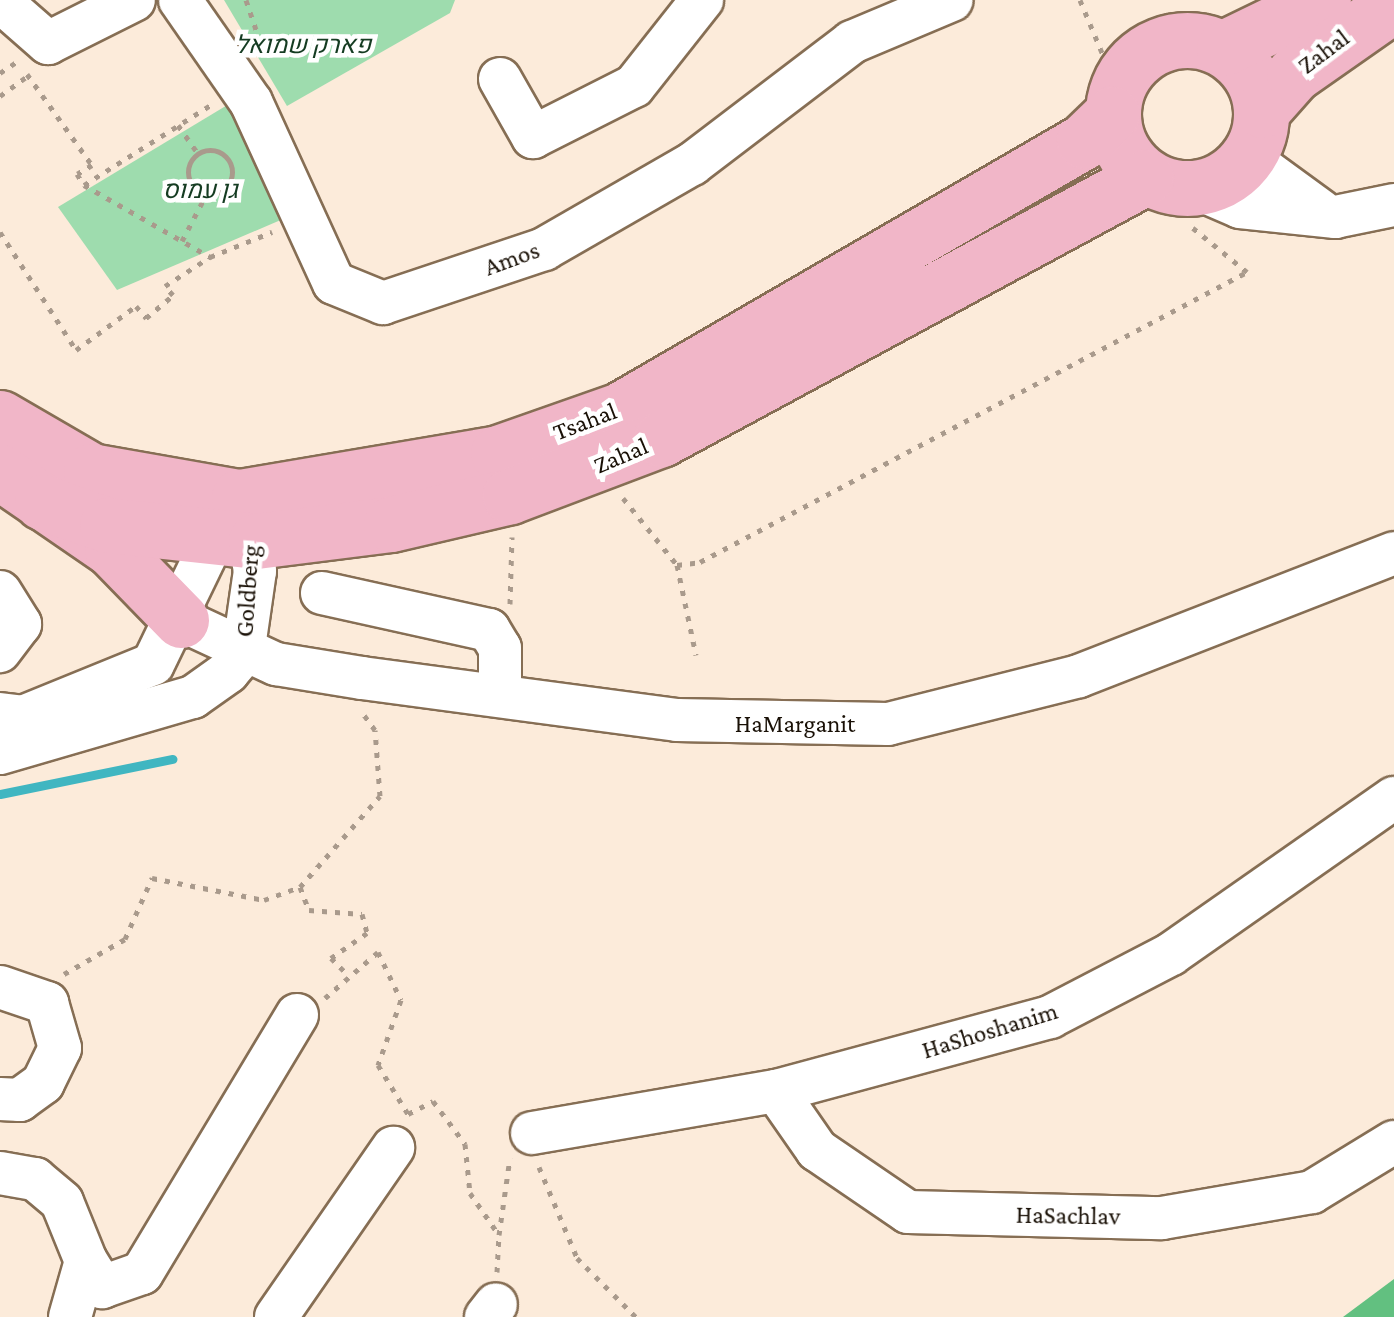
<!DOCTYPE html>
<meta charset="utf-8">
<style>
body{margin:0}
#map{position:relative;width:1394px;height:1317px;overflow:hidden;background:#fcebda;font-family:"Crimson Pro",Heebo,serif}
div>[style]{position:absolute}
.green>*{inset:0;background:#9edcae}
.forest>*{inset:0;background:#62c080}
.stream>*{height:9px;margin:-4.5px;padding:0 4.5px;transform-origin:4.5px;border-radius:4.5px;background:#40b6c1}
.path>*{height:5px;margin-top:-2.5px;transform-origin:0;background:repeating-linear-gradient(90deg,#a99a8c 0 5px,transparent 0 13px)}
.path>.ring{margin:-2.5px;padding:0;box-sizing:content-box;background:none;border:5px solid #a99a8c;border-radius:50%}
.roads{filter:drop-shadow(2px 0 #866e54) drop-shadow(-2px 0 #866e54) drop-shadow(0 2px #866e54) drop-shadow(0 -2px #866e54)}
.minor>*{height:42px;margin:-21px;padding:0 21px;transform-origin:21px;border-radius:21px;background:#fff}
.major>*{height:55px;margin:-27.5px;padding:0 27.5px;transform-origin:27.5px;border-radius:27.5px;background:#f1b6c8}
.major>.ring{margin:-27.5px;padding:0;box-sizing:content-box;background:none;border:55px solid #f1b6c8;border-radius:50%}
span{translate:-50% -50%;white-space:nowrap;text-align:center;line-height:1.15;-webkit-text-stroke:9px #fff;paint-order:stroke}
.park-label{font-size:25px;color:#153c22;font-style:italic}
.street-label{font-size:25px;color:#191006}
</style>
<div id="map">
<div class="green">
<div style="clip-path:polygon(224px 0,455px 0,450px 13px,287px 106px)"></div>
<div style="clip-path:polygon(234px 101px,283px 219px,117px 290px,58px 207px)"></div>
</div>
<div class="forest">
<div style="clip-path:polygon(1394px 1279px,1394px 1317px,1343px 1317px)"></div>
</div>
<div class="stream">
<div style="left:0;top:794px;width:176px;rotate:-11.5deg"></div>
</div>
<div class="path">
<div style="left:246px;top:0;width:62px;rotate:71.3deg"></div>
<div style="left:1080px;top:0;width:60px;rotate:67.3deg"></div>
<div style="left:1103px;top:55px;width:22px;rotate:8deg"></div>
<div style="left:1125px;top:58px;width:20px;rotate:131deg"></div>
<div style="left:0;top:73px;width:22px;rotate:-34deg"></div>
<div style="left:27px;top:74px;width:112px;rotate:54.5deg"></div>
<div style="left:92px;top:165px;width:17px;rotate:149deg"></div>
<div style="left:77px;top:174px;width:13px;rotate:58deg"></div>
<div style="left:84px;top:185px;width:151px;rotate:-32.3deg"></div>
<div style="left:0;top:96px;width:37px;rotate:-36deg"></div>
<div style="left:178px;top:125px;width:35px;rotate:55deg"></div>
<div class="ring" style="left:188px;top:150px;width:39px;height:39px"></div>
<div style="left:84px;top:185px;width:145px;rotate:29.7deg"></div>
<div style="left:210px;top:257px;width:67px;rotate:-22deg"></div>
<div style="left:0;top:232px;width:140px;rotate:57.2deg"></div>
<div style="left:76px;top:350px;width:74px;rotate:-36.3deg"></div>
<div style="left:136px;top:306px;width:16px;rotate:50deg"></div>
<div style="left:146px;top:318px;width:35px;rotate:-40deg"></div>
<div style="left:173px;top:295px;width:12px;rotate:-132deg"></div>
<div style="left:165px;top:286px;width:54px;rotate:-32.8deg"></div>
<div style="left:182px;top:241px;width:52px;rotate:-62.4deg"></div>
<div style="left:623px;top:498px;width:86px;rotate:51.1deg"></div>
<div style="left:677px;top:565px;width:92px;rotate:78.1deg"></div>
<div style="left:677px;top:565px;width:23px;rotate:-7deg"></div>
<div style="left:700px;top:562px;width:619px;rotate:-27.93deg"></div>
<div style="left:1247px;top:272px;width:70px;rotate:-140.8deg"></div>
<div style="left:510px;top:604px;width:67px;rotate:-88.3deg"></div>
<div style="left:300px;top:887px;width:25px;rotate:69deg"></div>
<div style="left:309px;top:910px;width:53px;rotate:4.3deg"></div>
<div style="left:362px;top:914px;width:20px;rotate:75deg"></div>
<div style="left:367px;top:933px;width:44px;rotate:145.2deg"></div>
<div style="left:331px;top:958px;width:23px;rotate:45deg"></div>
<div style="left:64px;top:974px;width:70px;rotate:-29.8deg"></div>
<div style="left:125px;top:939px;width:67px;rotate:-66.1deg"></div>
<div style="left:152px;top:878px;width:114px;rotate:11.1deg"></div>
<div style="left:264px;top:900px;width:38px;rotate:-20deg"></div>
<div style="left:300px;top:887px;width:121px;rotate:-48.7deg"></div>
<div style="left:380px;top:796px;width:66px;rotate:-94.3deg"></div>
<div style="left:375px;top:730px;width:19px;rotate:-126deg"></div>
<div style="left:325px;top:998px;width:70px;rotate:-41deg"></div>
<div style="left:378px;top:952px;width:53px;rotate:64.4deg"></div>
<div style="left:401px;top:1000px;width:69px;rotate:109.5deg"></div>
<div style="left:378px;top:1065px;width:57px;rotate:58.5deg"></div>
<div style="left:408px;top:1114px;width:28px;rotate:-27deg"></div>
<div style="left:433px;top:1101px;width:54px;rotate:53.3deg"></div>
<div style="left:465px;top:1144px;width:49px;rotate:84.2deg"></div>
<div style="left:470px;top:1193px;width:51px;rotate:55.4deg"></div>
<div style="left:499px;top:1235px;width:78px;rotate:-81.9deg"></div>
<div style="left:539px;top:1167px;width:99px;rotate:67.3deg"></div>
<div style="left:577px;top:1258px;width:83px;rotate:45deg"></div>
<div style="left:497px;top:1272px;width:37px;rotate:-87deg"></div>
</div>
<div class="roads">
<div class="minor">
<div style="left:180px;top:0;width:124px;rotate:55.2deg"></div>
<div style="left:251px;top:102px;width:199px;rotate:65.4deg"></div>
<div style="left:334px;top:283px;width:53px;rotate:22.2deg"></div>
<div style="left:383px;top:303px;width:170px;rotate:-18.5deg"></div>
<div style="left:544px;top:249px;width:171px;rotate:-29.9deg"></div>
<div style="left:692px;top:164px;width:201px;rotate:-37.3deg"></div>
<div style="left:852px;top:42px;width:108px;rotate:-22.8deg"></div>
<div style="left:0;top:1px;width:64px;rotate:41.2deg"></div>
<div style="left:48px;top:43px;width:96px;rotate:-26.6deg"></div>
<div style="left:500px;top:79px;width:67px;rotate:60.4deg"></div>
<div style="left:533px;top:137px;width:113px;rotate:-26.8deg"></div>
<div style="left:634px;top:86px;width:110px;rotate:-51.7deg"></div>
<div style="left:1247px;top:157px;width:92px;rotate:36.1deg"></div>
<div style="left:1196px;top:188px;width:48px;rotate:23.4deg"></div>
<div style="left:1240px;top:207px;width:96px;rotate:6deg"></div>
<div style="left:1335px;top:217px;width:60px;rotate:-11.5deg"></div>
<div style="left:0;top:592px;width:38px;rotate:58deg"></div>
<div style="left:20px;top:624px;width:34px;rotate:127deg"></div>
<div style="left:322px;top:593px;width:171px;rotate:12.5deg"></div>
<div style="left:489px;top:630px;width:21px;rotate:59deg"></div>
<div style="left:500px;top:648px;width:47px;rotate:90deg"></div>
<div style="left:181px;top:620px;width:105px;rotate:24.9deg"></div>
<div style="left:276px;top:664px;width:87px;rotate:9.2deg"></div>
<div style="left:362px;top:678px;width:318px;rotate:7.6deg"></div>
<div style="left:677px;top:720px;width:211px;rotate:1.1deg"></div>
<div style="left:888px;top:724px;width:197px;rotate:-14.1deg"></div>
<div style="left:1079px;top:676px;width:338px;rotate:-21.3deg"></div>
<div style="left:0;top:714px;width:23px;rotate:7deg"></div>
<div style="left:23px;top:717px;width:140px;rotate:-22.2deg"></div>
<div style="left:153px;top:664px;width:168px;rotate:-64.2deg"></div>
<div style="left:0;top:753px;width:201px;rotate:-16.2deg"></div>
<div style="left:193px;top:697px;width:43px;rotate:-35.5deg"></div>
<div style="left:228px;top:672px;width:23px;rotate:-50deg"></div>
<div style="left:243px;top:654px;width:84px;rotate:-81.8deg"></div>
<div style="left:255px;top:571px;width:61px;rotate:-100.4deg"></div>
<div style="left:0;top:987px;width:50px;rotate:18.8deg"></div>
<div style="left:47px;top:1003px;width:47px;rotate:73.9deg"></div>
<div style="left:60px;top:1048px;width:39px;rotate:116deg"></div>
<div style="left:43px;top:1083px;width:29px;rotate:144deg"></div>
<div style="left:20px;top:1100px;width:20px;rotate:-177deg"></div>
<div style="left:776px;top:1091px;width:72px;rotate:55.2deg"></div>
<div style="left:817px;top:1150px;width:110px;rotate:34.3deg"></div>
<div style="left:908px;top:1212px;width:254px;rotate:1.4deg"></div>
<div style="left:1162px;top:1218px;width:152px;rotate:-9.8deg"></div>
<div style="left:1312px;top:1192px;width:96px;rotate:-31.4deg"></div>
<div style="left:532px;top:1133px;width:248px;rotate:-9.8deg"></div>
<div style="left:776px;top:1091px;width:284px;rotate:-15.1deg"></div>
<div style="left:1050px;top:1017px;width:136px;rotate:-27.5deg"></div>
<div style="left:1171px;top:954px;width:272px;rotate:-35deg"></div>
<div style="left:0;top:1173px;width:36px;rotate:10deg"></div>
<div style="left:35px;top:1179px;width:35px;rotate:40deg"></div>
<div style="left:62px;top:1202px;width:64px;rotate:67.9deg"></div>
<div style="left:70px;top:1317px;width:58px;rotate:-74.1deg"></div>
<div style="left:86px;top:1261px;width:31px;rotate:58deg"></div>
<div style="left:102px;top:1287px;width:42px;rotate:-19.3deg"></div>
<div style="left:142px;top:1273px;width:301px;rotate:-59deg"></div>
<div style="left:276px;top:1317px;width:206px;rotate:-55.3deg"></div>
<div style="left:486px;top:1317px;width:16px;rotate:-52deg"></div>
</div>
<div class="major">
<div class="ring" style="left:1113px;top:40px;width:93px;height:93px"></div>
<div style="left:1224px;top:48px;width:110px;rotate:-25.9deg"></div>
<div style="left:1262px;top:110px;width:48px;rotate:-48.4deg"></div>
<div style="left:1294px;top:74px;width:122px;rotate:-35deg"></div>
<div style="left:0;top:418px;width:105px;rotate:30.2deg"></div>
<div style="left:91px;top:471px;width:150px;rotate:10deg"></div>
<div style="left:239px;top:497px;width:263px;rotate:-9.6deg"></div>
<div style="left:498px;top:453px;width:129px;rotate:-19.4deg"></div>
<div style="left:620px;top:410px;width:536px;rotate:-30.1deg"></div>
<div style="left:1084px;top:141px;width:39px;rotate:-44deg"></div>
<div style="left:0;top:472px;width:136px;rotate:34.5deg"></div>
<div style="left:112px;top:549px;width:99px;rotate:45.8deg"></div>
<div style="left:42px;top:502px;width:69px;rotate:19.5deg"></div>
<div style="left:107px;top:525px;width:150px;rotate:6.1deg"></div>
<div style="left:256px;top:541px;width:136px;rotate:-7.2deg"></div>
<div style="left:391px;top:524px;width:122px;rotate:-13.2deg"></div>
<div style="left:510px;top:496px;width:161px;rotate:-20.7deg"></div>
<div style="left:661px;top:439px;width:551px;rotate:-28.38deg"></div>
</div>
</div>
<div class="park-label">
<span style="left:303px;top:45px">פארק שמואל</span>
<span style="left:200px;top:190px">גן עמוס</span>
</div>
<div class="street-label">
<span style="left:1324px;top:52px;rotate:-37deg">Zahal</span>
<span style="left:512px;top:259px;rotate:-20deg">Amos</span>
<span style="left:585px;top:422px;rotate:-21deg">Tsahal</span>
<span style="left:621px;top:456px;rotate:-23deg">Zahal</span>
<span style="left:248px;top:591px;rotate:-86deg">Goldberg</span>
<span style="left:795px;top:724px">HaMarganit</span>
<span style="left:990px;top:1031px;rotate:-17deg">HaShoshanim</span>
<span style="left:1068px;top:1216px;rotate:1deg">HaSachlav</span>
</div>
</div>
